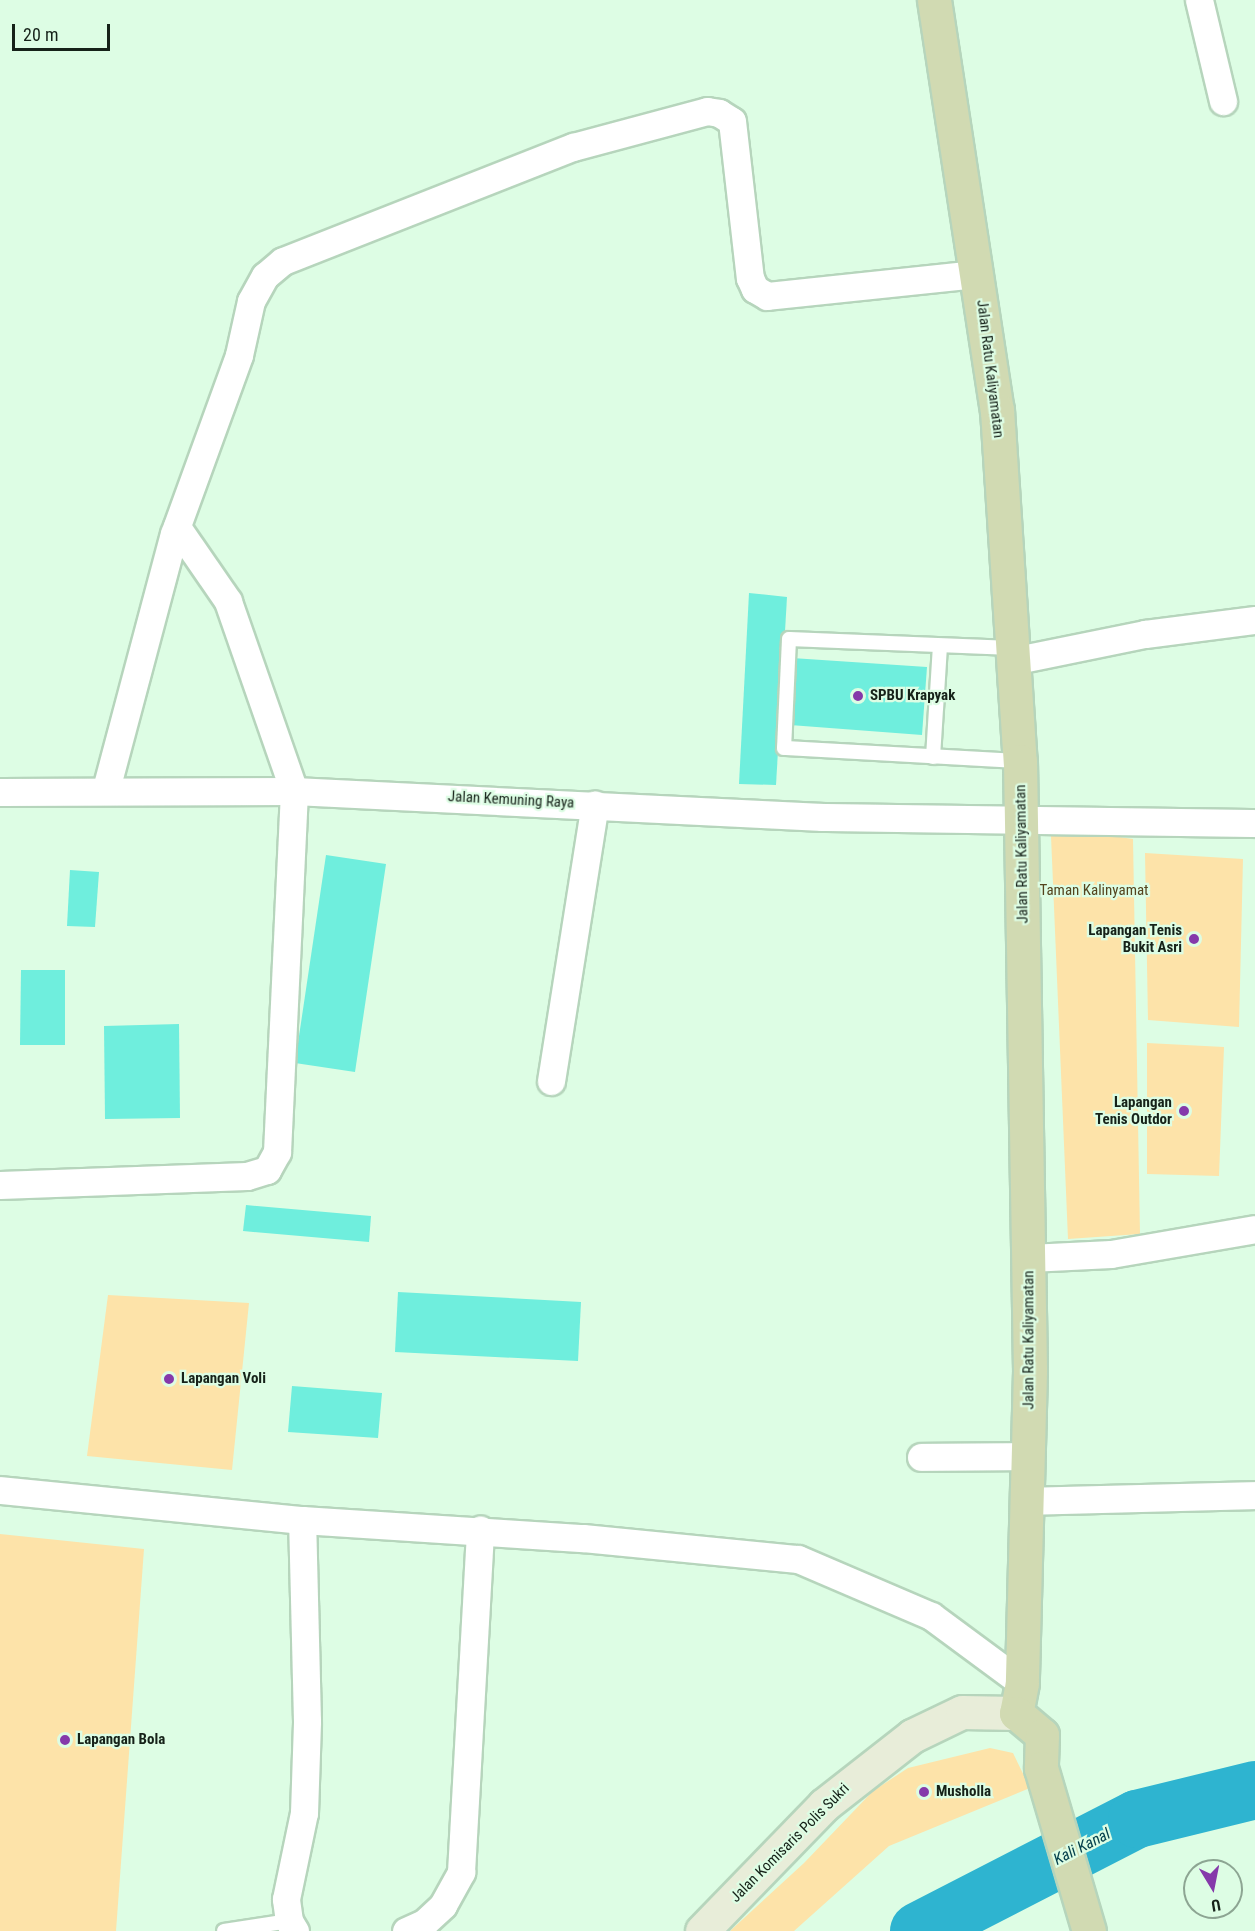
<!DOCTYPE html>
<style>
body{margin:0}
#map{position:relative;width:1255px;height:1931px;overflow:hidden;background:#ddfde4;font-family:"Roboto Condensed",sans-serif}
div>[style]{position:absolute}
.green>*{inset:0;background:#fde3a9}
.river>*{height:58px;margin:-29px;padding:0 29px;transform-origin:29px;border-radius:29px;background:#2eb4d0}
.building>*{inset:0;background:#6feedd}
.roads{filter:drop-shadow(2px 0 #b6d5bc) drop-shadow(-2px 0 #b6d5bc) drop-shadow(0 2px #b6d5bc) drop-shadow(0 -2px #b6d5bc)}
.service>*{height:14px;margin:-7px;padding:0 7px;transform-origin:7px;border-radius:7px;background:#fff}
.minor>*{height:27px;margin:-13.5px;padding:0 13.5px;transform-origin:13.5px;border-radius:13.5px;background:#fff}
.secondary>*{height:33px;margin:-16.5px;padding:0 16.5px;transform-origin:16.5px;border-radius:16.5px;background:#e8edd9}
.primary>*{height:33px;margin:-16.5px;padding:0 16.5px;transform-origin:16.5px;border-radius:16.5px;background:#d1dab2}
.dots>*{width:16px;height:16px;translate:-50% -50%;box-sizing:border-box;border:3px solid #ddfde4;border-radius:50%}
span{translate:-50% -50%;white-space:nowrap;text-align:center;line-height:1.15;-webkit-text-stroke:4.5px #ddfde4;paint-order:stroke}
.street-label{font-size:15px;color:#162219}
.poi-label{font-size:15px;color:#162219;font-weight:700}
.left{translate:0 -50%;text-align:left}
.right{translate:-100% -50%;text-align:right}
.park-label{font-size:15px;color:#54441e}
.water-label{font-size:16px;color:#05404c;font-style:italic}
.north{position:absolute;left:1183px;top:1859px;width:60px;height:60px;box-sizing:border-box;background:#ddfde4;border:2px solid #8da593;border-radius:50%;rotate:170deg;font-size:16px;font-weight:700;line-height:24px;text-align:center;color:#162219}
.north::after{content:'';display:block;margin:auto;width:21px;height:27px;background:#8539aa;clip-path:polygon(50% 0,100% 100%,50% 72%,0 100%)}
.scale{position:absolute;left:12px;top:24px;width:98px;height:27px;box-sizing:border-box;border:3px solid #162219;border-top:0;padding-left:8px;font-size:18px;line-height:21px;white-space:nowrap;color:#162219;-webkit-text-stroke:4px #ddfde4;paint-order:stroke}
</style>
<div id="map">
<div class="green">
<div style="clip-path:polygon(1057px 828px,1133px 839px,1140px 1234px,1068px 1239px,1051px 836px)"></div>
<div style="clip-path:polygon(1145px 853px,1243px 859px,1239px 1027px,1148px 1020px)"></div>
<div style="clip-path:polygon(1147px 1043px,1224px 1047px,1219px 1176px,1147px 1174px)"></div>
<div style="clip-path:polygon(108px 1295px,249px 1303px,232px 1470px,87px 1456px)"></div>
<div style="clip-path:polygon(0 1534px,144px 1549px,116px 1931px,0 1931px)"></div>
<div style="clip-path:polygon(990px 1748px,1013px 1753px,1030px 1788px,889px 1846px,794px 1931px,730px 1931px,804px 1863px,873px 1791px,908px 1768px)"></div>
</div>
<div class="river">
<div style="left:919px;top:1931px;width:245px;rotate:-27.2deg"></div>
<div style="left:1137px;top:1819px;width:122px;rotate:-13.8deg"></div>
</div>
<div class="building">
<div style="clip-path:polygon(749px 593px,787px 597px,776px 785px,739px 784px)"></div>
<div style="clip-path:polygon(792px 658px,927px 667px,922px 735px,790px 725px)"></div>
<div style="clip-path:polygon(326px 855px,386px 864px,355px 1072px,295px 1063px)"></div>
<div style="clip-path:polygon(70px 870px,99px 872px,95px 927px,67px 926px)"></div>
<div style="clip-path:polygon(21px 970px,65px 970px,65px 1045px,20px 1045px)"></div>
<div style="clip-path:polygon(179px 1024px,180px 1118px,105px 1119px,104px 1026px)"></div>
<div style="clip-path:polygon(246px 1205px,371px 1216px,369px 1242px,243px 1231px)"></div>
<div style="clip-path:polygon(398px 1292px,581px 1302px,578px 1361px,395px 1352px)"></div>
<div style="clip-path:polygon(292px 1386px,382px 1393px,378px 1438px,288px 1432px)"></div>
</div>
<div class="roads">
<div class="service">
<div style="left:1012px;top:648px;width:223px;rotate:-177.7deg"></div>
<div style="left:789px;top:639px;width:109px;rotate:92.6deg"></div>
<div style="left:784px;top:748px;width:236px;rotate:3.2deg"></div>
<div style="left:933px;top:757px;width:110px;rotate:-86.4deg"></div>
<div style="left:224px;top:1931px;width:66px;rotate:-8.7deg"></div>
</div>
<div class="minor">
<div style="left:1199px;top:0;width:104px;rotate:76.6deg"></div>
<div style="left:1012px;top:661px;width:136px;rotate:-11.5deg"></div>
<div style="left:1145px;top:634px;width:111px;rotate:-7.3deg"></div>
<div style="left:106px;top:789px;width:264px;rotate:-75.1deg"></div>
<div style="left:174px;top:534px;width:190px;rotate:-70deg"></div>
<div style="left:239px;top:355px;width:55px;rotate:-77.5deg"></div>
<div style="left:251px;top:301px;width:29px;rotate:-61deg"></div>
<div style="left:265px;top:276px;width:23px;rotate:-40deg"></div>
<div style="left:283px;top:261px;width:312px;rotate:-21.5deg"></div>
<div style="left:573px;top:147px;width:139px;rotate:-15deg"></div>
<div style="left:707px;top:111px;width:12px;rotate:9deg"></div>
<div style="left:719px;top:113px;width:15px;rotate:32deg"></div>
<div style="left:732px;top:121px;width:158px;rotate:83.5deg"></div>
<div style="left:750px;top:278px;width:12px;rotate:66deg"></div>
<div style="left:755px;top:289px;width:14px;rotate:30deg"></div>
<div style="left:767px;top:296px;width:211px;rotate:-6deg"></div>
<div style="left:0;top:792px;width:294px;rotate:-0.2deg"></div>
<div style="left:294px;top:791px;width:529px;rotate:2.82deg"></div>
<div style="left:822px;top:817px;width:433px;rotate:0.8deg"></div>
<div style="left:551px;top:1081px;width:280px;rotate:-81deg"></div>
<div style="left:0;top:1185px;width:247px;rotate:-2.1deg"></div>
<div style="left:247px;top:1176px;width:21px;rotate:-17deg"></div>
<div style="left:267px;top:1170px;width:21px;rotate:-61deg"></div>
<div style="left:277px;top:1152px;width:361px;rotate:-87.3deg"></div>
<div style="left:294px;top:791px;width:201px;rotate:-109.2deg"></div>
<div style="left:228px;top:601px;width:90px;rotate:-124.6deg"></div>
<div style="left:1029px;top:1258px;width:82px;rotate:-2.8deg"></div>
<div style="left:1111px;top:1254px;width:146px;rotate:-9.8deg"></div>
<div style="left:921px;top:1457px;width:105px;rotate:-0.5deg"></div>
<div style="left:0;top:1490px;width:303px;rotate:5.7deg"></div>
<div style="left:302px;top:1520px;width:282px;rotate:3.7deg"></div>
<div style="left:583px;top:1538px;width:216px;rotate:5.6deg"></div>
<div style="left:798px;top:1559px;width:145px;rotate:23.2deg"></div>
<div style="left:931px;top:1616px;width:113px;rotate:36.4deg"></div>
<div style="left:1026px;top:1501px;width:229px;rotate:-1.5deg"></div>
<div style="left:295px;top:1931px;width:12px;rotate:-121deg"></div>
<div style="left:289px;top:1921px;width:22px;rotate:-98deg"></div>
<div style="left:286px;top:1899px;width:88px;rotate:-78.2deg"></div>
<div style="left:304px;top:1813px;width:92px;rotate:-88.1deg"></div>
<div style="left:307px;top:1721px;width:201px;rotate:-91.4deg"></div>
<div style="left:406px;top:1931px;width:20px;rotate:-24deg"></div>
<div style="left:424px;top:1923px;width:26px;rotate:-43deg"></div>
<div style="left:443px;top:1905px;width:38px;rotate:-61deg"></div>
<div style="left:461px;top:1872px;width:343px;rotate:-86.8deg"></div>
</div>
<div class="secondary">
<div style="left:702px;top:1931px;width:175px;rotate:-45.9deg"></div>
<div style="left:824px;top:1805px;width:112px;rotate:-38.1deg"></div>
<div style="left:912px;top:1736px;width:55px;rotate:-25.6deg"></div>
<div style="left:962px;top:1712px;width:54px;rotate:1.1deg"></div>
</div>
<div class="primary">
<div style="left:934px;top:0;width:415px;rotate:81.3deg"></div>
<div style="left:997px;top:410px;width:352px;rotate:86.3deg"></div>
<div style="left:1020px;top:761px;width:610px;rotate:89.06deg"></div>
<div style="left:1030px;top:1371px;width:312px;rotate:91.5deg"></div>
<div style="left:1022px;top:1683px;width:31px;rotate:101deg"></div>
<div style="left:1016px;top:1713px;width:34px;rotate:40deg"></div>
<div style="left:1042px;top:1735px;width:33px;rotate:92deg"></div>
<div style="left:1041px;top:1768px;width:170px;rotate:73.6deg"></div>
</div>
</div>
<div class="dots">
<div style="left:858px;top:696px;background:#8539aa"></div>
<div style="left:1194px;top:939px;background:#8539aa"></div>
<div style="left:1184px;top:1111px;background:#8539aa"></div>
<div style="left:169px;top:1379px;background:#8539aa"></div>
<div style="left:65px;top:1740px;background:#8539aa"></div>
<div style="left:924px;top:1792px;background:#8539aa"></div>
</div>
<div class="street-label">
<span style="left:990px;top:369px;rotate:83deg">Jalan Ratu Kaliyamatan</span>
<span style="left:511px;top:800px;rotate:3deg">Jalan Kemuning Raya</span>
<span style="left:1022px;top:854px;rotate:-91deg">Jalan Ratu Kaliyamatan</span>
<span style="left:1029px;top:1340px;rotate:-90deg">Jalan Ratu Kaliyamatan</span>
<span style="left:790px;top:1843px;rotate:-45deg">Jalan Komisaris Polis Sukri</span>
</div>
<div class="poi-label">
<span class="left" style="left:870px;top:696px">SPBU Krapyak</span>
<span class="right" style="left:1182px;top:939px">Lapangan Tenis<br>Bukit Asri</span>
<span class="right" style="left:1172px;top:1111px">Lapangan<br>Tenis Outdor</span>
<span class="left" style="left:181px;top:1379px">Lapangan Voli</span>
<span class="left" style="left:77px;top:1740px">Lapangan Bola</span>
<span class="left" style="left:936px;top:1792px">Musholla</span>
</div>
<div class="park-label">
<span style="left:1094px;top:891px">Taman Kalinyamat</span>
</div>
<div class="water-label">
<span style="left:1082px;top:1847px;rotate:-27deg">Kali Kanal</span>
</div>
<div class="north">U</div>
<div class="scale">20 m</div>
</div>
